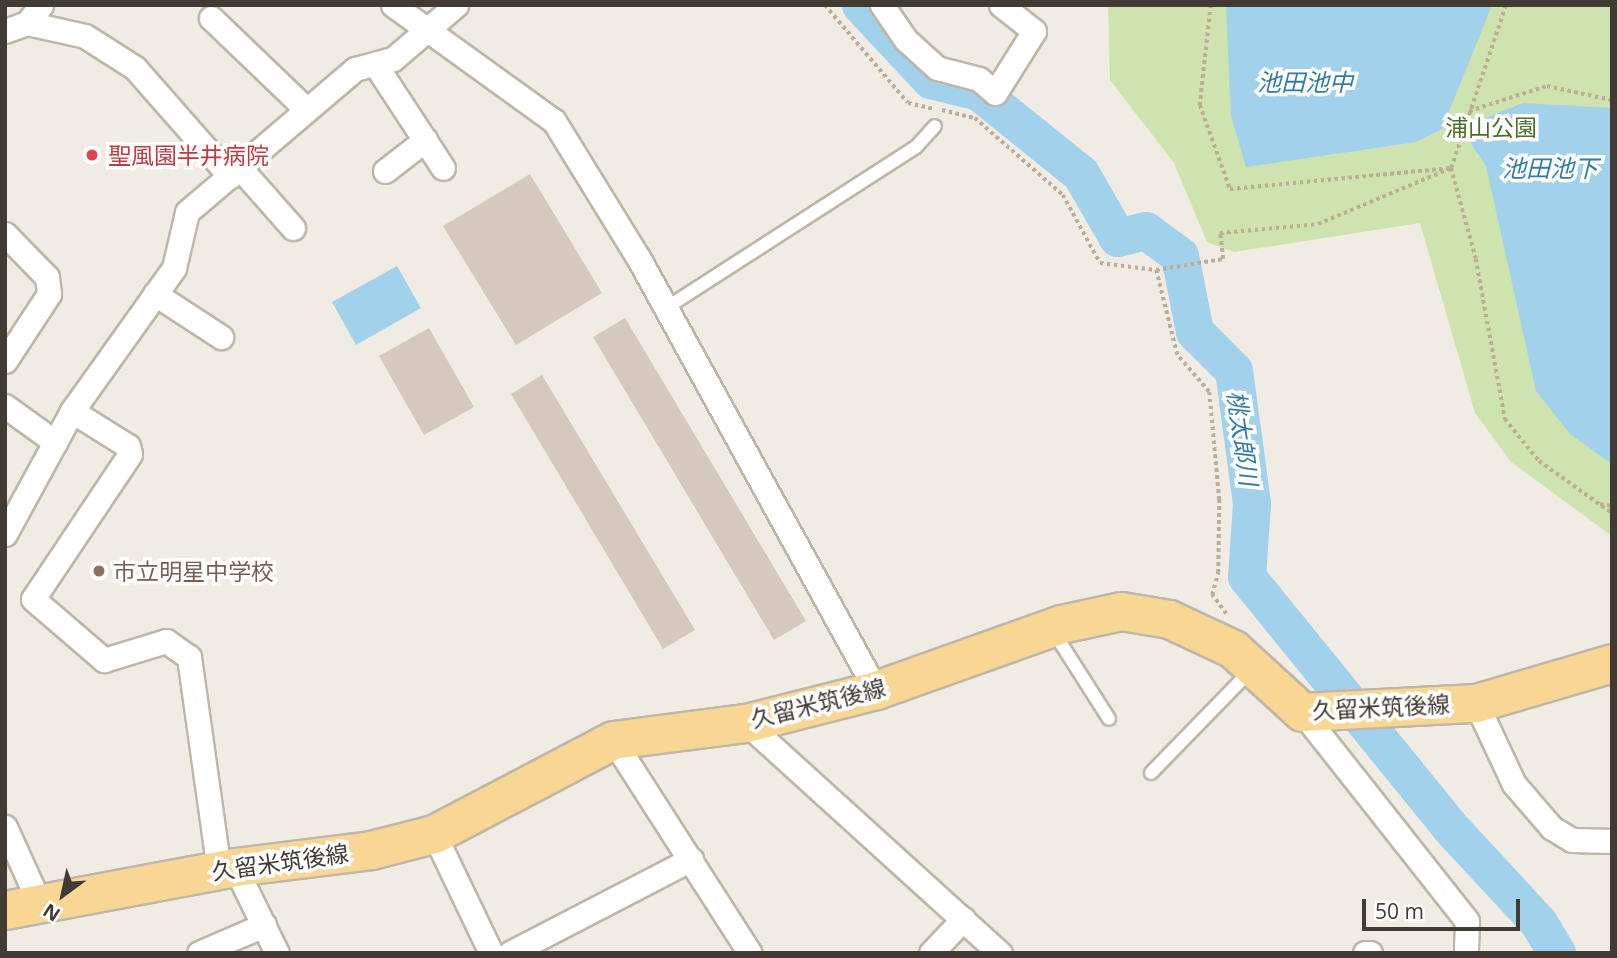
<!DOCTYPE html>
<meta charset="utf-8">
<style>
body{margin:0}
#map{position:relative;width:1617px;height:958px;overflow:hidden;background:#f0ece3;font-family:"Open Sans","Noto Sans JP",sans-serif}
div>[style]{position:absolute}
.green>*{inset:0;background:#cee3ad}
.water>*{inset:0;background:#a1d1eb}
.river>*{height:38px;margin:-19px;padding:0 19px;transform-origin:19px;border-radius:19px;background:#a1d1eb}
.building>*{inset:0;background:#d4c9bc}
.path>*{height:3.5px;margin-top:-1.75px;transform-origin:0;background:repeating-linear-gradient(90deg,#bcad98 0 3.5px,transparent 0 7px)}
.roads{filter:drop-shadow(2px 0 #beb6a9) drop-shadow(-2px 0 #beb6a9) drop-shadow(0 2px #beb6a9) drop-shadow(0 -2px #beb6a9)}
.service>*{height:12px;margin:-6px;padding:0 6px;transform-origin:6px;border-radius:6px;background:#fff}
.minor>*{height:23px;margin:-11.5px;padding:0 11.5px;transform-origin:11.5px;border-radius:11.5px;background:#fff}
.primary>*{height:37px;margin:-18.5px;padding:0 18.5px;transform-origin:18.5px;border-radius:18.5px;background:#f8d694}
.dots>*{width:19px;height:19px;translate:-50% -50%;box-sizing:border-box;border:4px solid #fff;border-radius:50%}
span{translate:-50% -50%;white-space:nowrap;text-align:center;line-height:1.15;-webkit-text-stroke:7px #fff;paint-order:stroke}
.park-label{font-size:23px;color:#496f2b}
.health-label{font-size:23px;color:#be3a42}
.left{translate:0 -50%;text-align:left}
.education-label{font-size:23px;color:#785e54}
.street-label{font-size:23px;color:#423b34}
.water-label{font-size:24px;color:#347ca6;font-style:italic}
.frame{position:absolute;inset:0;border:7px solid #423b34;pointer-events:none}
.north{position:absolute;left:28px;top:860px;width:70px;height:70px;-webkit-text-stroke:5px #fff;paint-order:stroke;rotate:213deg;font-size:19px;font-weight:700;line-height:28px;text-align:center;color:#423b34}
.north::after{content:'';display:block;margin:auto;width:24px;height:32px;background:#423b34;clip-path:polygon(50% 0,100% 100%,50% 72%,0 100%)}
.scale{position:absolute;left:1362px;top:899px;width:158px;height:32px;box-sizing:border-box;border:4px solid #423b34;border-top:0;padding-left:9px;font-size:21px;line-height:24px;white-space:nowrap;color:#423b34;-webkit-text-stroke:5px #fff;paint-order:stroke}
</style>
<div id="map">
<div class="green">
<div style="clip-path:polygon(1108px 5px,1612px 5px,1612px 536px,1511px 462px,1475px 413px,1420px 223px,1234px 252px,1207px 242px,1174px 163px,1110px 80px)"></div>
</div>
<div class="water">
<div style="clip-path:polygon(1226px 5px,1492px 5px,1442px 129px,1416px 142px,1246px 167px,1231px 116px)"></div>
<div style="clip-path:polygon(1523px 103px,1612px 108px,1612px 464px,1570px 434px,1536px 391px,1486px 166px,1471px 144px,1475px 122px)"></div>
<div style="clip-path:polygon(397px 266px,421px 308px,356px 345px,332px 302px)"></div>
</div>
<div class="river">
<div style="left:861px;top:5px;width:103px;rotate:47deg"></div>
<div style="left:931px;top:80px;width:49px;rotate:14deg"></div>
<div style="left:979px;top:92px;width:131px;rotate:38.8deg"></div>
<div style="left:1081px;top:174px;width:74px;rotate:60deg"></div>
<div style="left:1118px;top:238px;width:29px;rotate:-14deg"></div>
<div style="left:1146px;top:231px;width:42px;rotate:36.3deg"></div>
<div style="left:1180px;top:256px;width:77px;rotate:78.8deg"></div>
<div style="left:1195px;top:332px;width:55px;rotate:45deg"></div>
<div style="left:1234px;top:371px;width:134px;rotate:82.3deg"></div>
<div style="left:1252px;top:504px;width:73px;rotate:93.9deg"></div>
<div style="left:1247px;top:577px;width:322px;rotate:50.9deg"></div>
<div style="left:1450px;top:827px;width:131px;rotate:47.2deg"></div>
<div style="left:1539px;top:923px;width:35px;rotate:59deg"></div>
</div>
<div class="building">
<div style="clip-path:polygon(530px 174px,602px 293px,516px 345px,443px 226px)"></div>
<div style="clip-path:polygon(625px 318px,806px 621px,774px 640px,593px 337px)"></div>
<div style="clip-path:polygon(429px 328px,474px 407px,424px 435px,379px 356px)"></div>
<div style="clip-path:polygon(542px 375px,695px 630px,663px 649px,511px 394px)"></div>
</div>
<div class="path">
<div style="left:825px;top:5px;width:128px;rotate:49.7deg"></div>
<div style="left:908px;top:103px;width:27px;rotate:13deg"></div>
<div style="left:1211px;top:5px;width:101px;rotate:96.3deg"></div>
<div style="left:1200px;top:105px;width:89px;rotate:70.3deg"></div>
<div style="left:1230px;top:189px;width:222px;rotate:-5.4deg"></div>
<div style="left:1451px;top:168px;width:94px;rotate:74.6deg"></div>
<div style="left:1476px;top:259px;width:163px;rotate:79.7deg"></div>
<div style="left:1505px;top:419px;width:54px;rotate:51deg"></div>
<div style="left:1539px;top:461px;width:90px;rotate:35.5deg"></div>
<div style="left:942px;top:110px;width:34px;rotate:14deg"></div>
<div style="left:975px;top:118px;width:117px;rotate:41.2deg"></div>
<div style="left:1063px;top:195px;width:77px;rotate:61.4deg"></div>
<div style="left:1100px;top:263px;width:56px;rotate:7.1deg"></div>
<div style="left:1469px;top:111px;width:82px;rotate:-17.8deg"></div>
<div style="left:1547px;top:86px;width:66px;rotate:12.2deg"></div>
<div style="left:1600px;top:504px;width:12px;rotate:9deg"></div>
<div style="left:1226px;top:614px;width:24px;rotate:-126deg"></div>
<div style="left:1212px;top:595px;width:23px;rotate:-75deg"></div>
<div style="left:1218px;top:573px;width:73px;rotate:-89.2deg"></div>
<div style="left:1219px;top:500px;width:108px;rotate:-95.3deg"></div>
<div style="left:1209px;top:392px;width:49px;rotate:-130.9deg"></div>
<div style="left:1177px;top:355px;width:88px;rotate:-103.9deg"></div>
<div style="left:1156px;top:270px;width:68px;rotate:-9.3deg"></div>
<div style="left:1223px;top:259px;width:26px;rotate:-97deg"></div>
<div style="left:1220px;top:233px;width:98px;rotate:-5.2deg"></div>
<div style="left:1318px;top:224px;width:144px;rotate:-22.8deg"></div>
<div style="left:1451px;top:168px;width:172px;rotate:-71.4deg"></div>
</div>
<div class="roads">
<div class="service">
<div style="left:666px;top:308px;width:297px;rotate:-32.8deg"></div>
<div style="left:916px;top:147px;width:28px;rotate:-48deg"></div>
<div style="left:1053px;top:631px;width:104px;rotate:57.5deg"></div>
<div style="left:1151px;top:773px;width:144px;rotate:-45.8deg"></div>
</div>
<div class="minor">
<div style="left:393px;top:5px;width:198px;rotate:35.8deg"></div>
<div style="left:554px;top:121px;width:162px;rotate:58.4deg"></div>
<div style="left:639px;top:259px;width:492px;rotate:61.2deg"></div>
<div style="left:882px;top:5px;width:42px;rotate:55.6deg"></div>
<div style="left:906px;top:40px;width:42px;rotate:42.1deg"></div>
<div style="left:937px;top:68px;width:43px;rotate:14.7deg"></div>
<div style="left:979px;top:79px;width:21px;rotate:41deg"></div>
<div style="left:995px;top:93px;width:73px;rotate:-57.8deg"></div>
<div style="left:1034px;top:31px;width:42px;rotate:-141.8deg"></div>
<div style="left:211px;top:18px;width:132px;rotate:43.8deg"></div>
<div style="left:27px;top:23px;width:59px;rotate:12.6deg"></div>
<div style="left:85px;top:36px;width:59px;rotate:32.6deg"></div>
<div style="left:135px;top:68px;width:144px;rotate:48.7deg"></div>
<div style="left:5px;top:31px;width:23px;rotate:-20deg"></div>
<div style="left:27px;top:23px;width:23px;rotate:-52deg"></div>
<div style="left:375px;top:64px;width:124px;rotate:56.8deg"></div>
<div style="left:240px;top:168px;width:80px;rotate:48.5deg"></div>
<div style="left:385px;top:171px;width:51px;rotate:-37.8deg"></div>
<div style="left:5px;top:234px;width:60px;rotate:45.7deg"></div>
<div style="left:47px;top:277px;width:17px;rotate:83deg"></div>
<div style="left:49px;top:294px;width:80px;rotate:123.3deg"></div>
<div style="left:155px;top:294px;width:79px;rotate:33.1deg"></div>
<div style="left:5px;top:406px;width:62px;rotate:35.8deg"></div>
<div style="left:72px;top:411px;width:66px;rotate:32deg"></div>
<div style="left:128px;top:446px;width:8px;rotate:76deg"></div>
<div style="left:130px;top:454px;width:174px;rotate:123.8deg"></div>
<div style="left:33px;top:599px;width:94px;rotate:40.7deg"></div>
<div style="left:104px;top:660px;width:65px;rotate:-17deg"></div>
<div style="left:166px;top:641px;width:28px;rotate:35deg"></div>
<div style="left:189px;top:657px;width:215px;rotate:82deg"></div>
<div style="left:5px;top:534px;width:140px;rotate:-61.4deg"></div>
<div style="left:72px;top:411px;width:176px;rotate:-54.5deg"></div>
<div style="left:174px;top:268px;width:57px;rotate:-76.9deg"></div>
<div style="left:187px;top:212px;width:221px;rotate:-40.4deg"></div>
<div style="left:355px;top:69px;width:39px;rotate:-15deg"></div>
<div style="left:393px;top:59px;width:83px;rotate:-40.6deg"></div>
<div style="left:1476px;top:703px;width:89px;rotate:64.9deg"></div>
<div style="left:1514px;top:784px;width:58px;rotate:49.2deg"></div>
<div style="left:1552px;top:828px;width:23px;rotate:31deg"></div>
<div style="left:1572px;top:840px;width:40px;rotate:1.4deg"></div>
<div style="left:1302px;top:712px;width:266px;rotate:51.7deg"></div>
<div style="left:1467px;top:921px;width:32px;rotate:92deg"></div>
<div style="left:746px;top:723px;width:343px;rotate:42.2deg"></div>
<div style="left:613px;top:740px;width:253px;rotate:57.3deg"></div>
<div style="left:5px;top:827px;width:85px;rotate:65.6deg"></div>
<div style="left:434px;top:834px;width:132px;rotate:64.4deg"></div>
<div style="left:235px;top:867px;width:96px;rotate:64deg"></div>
<div style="left:199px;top:953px;width:71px;rotate:-23.3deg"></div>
<div style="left:510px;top:953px;width:204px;rotate:-27.4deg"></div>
<div style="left:931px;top:953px;width:47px;rotate:-46.7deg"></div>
<div style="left:1365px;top:953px;width:5px"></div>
</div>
<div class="primary">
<div style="left:5px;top:910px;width:234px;rotate:-10.6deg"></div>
<div style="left:235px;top:867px;width:137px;rotate:-7.1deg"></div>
<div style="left:371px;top:850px;width:65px;rotate:-14.3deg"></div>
<div style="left:434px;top:834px;width:202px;rotate:-27.7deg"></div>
<div style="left:613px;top:740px;width:134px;rotate:-7.3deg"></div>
<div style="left:746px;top:723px;width:134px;rotate:-14.2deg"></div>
<div style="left:876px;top:690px;width:196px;rotate:-19.6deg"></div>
<div style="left:1061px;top:624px;width:61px;rotate:-12.2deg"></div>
<div style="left:1121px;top:611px;width:49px;rotate:9.5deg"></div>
<div style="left:1169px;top:619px;width:71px;rotate:25.1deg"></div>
<div style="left:1233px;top:649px;width:93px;rotate:42.4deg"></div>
<div style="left:1302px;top:712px;width:174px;rotate:-3deg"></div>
<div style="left:1476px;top:703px;width:142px;rotate:-16.4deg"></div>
</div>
</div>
<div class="dots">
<div style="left:92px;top:155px;background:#e0444e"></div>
<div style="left:99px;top:571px;background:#8d6e63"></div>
</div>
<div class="park-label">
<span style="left:1491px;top:127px">浦山公園</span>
</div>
<div class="health-label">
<span class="left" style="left:108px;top:155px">聖風園半井病院</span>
</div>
<div class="education-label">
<span class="left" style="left:113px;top:571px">市立明星中学校</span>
</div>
<div class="street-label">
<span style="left:818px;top:703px;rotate:-14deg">久留米筑後線</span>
<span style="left:1381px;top:707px;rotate:-3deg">久留米筑後線</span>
<span style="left:280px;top:862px;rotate:-8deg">久留米筑後線</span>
</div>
<div class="water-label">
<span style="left:1305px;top:82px">池田池中</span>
<span style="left:1550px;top:168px">池田池下</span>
<span style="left:1243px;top:438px;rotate:82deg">桃太郎川</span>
</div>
<div class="frame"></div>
<div class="north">N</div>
<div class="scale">50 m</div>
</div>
